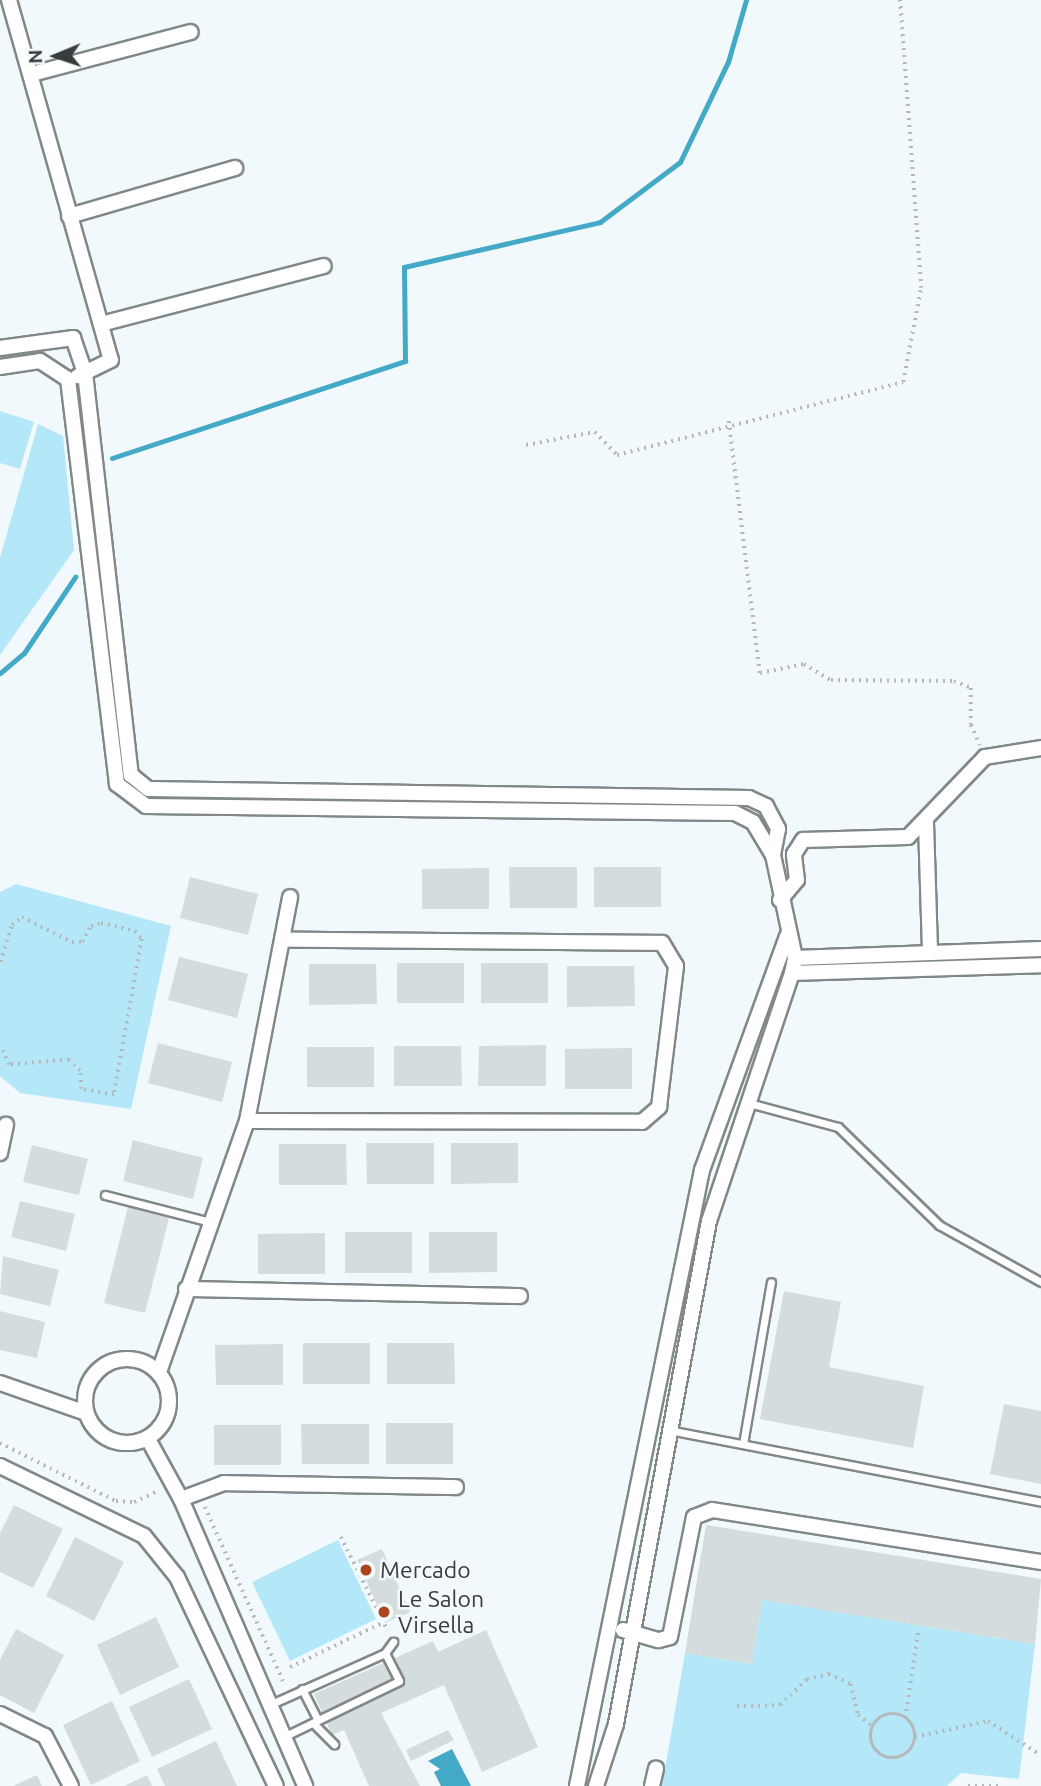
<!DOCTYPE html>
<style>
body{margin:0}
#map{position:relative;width:1041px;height:1786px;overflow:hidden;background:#f1f9fc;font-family:Ubuntu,sans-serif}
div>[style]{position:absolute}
.green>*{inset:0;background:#b4e8f9}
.water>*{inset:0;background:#43a9c6}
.stream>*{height:5px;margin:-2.5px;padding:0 2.5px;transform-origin:2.5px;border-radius:2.5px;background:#43a9c6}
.building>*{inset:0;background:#d4dcde}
.path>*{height:3.5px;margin-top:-1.75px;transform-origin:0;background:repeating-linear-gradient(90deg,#b4babc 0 2px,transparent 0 7px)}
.path>.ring{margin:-1.75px;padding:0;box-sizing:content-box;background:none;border:3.5px solid #b4babc;border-radius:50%}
.roads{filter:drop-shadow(2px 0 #81888a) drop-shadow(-2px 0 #81888a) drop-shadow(0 2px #81888a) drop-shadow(0 -2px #81888a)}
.lane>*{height:7px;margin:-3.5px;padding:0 3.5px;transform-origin:3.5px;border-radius:3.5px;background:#fff}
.street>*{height:14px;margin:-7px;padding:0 7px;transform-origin:7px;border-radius:7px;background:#fff}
.street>.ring{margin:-7px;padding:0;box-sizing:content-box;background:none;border:14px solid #fff;border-radius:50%}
.dots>*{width:19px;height:19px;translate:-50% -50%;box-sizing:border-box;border:4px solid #f1f9fc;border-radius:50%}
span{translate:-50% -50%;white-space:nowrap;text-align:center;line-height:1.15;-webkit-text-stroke:5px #f1f9fc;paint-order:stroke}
.poi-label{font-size:23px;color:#393c3d}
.left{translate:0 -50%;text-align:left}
.north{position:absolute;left:21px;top:21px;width:70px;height:70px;-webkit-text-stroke:5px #f1f9fc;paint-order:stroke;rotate:268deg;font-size:19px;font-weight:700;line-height:28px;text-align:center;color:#393c3d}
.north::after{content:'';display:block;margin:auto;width:24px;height:32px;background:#393c3d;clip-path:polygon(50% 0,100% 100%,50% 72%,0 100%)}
</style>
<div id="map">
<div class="green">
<div style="clip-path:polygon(0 411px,34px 422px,20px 469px,0 463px)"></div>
<div style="clip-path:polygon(38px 424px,63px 436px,74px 550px,0 655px,0 558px)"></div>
<div style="clip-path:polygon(16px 884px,171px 926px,131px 1109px,20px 1093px,0 1076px,0 892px)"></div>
<div style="clip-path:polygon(338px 1540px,376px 1619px,290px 1661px,252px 1582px)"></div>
<div style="clip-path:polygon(762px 1600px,1035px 1644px,1019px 1779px,961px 1773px,947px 1786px,662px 1786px,685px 1653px,752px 1664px)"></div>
</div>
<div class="water">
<div style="clip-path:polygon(452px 1749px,471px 1786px,441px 1786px,434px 1772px,440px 1769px,428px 1761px)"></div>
</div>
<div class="stream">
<div style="left:112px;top:458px;width:309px;rotate:-18.3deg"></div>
<div style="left:405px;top:361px;width:94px;rotate:-90.6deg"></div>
<div style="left:404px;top:267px;width:201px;rotate:-12.9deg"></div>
<div style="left:600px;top:222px;width:100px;rotate:-36.9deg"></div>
<div style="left:680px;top:162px;width:111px;rotate:-64.4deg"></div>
<div style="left:728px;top:62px;width:65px;rotate:-73.8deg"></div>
<div style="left:0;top:673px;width:31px;rotate:-40deg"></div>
<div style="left:24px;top:653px;width:92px;rotate:-56.1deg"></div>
</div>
<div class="building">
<div style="clip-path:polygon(509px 867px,577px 867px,577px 908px,510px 908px)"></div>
<div style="clip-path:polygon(594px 867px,661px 867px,661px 907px,594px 907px)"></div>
<div style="clip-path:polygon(489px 868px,489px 909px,422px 909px,422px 869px)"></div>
<div style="clip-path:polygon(190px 877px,258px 894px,248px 935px,180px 918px)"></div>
<div style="clip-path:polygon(179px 957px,248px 974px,237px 1018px,168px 1000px)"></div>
<div style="clip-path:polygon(397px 963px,464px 963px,464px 1003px,397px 1003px)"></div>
<div style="clip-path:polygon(481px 963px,548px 963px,548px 1003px,481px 1003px)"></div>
<div style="clip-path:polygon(309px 964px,376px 964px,377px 1004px,309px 1005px)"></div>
<div style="clip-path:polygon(567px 966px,634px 966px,635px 1006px,567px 1007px)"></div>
<div style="clip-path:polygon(158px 1043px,232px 1062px,222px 1102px,148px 1083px)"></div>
<div style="clip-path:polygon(546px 1045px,546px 1086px,478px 1086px,479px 1046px)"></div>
<div style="clip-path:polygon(394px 1046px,461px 1046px,462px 1086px,394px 1086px)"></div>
<div style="clip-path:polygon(307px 1047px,374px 1047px,374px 1087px,307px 1087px)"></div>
<div style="clip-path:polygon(632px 1048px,632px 1089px,565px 1089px,565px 1049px)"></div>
<div style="clip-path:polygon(133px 1140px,203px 1158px,193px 1199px,123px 1181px)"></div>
<div style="clip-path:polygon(366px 1143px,434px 1143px,434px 1184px,367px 1184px)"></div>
<div style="clip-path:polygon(451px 1143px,518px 1143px,518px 1183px,451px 1184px)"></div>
<div style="clip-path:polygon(279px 1144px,346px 1144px,347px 1185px,279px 1185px)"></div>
<div style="clip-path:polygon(32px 1145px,88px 1159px,79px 1195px,23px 1182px)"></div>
<div style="clip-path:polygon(20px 1201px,75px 1214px,66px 1251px,11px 1237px)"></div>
<div style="clip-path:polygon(128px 1207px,169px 1218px,145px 1313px,104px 1303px)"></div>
<div style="clip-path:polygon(345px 1232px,412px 1232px,412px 1273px,345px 1273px)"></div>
<div style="clip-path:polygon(429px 1232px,497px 1232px,497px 1272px,429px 1273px)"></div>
<div style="clip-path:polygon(325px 1233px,325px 1274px,258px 1274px,258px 1234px)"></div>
<div style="clip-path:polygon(3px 1256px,59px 1270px,50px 1306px,0 1294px)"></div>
<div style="clip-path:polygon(784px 1291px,841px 1302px,829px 1367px,924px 1386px,913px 1448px,760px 1419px)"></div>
<div style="clip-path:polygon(0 1311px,45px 1322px,37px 1358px,0 1350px)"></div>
<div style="clip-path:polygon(303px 1343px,370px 1343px,370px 1384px,303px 1384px)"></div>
<div style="clip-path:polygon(387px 1343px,454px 1343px,455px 1384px,387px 1384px)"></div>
<div style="clip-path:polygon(283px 1344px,283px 1385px,216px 1385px,215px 1345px)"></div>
<div style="clip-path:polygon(1004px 1404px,1041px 1411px,1041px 1484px,990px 1474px)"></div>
<div style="clip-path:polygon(386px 1423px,453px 1423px,453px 1464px,386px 1464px)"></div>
<div style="clip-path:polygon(301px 1424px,369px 1424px,369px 1464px,302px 1464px)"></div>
<div style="clip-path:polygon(214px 1425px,281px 1425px,281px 1465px,214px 1465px)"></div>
<div style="clip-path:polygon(14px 1505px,63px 1529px,33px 1588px,0 1572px,0 1533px)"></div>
<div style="clip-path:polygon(706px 1525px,1041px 1579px,1035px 1644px,762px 1600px,752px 1664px,685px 1653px)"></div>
<div style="clip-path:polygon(75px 1537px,124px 1562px,94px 1621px,46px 1596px)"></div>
<div style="clip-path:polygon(382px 1549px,410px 1612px,385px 1623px,357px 1560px)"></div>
<div style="clip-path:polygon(156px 1617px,179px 1667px,120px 1695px,97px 1645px)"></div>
<div style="clip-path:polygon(16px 1629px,64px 1655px,34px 1713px,0 1695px,0 1660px)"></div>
<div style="clip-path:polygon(486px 1630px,538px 1747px,482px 1772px,444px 1685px,381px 1713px,420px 1786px,369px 1786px,344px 1730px,332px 1735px,314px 1694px,433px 1641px,438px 1652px)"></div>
<div style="clip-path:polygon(189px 1679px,212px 1729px,152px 1757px,129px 1707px)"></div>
<div style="clip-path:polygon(112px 1701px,140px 1761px,91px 1785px,63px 1725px)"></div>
<div style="clip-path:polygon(448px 1730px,454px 1740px,411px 1761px,406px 1750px)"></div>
<div style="clip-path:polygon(216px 1741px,237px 1786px,165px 1786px,157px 1769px)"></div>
<div style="clip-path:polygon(37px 1775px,42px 1786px,13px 1786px)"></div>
<div style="clip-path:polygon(147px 1775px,152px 1786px,124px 1786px)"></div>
</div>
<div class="path">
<div style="left:729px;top:421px;width:254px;rotate:83deg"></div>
<div style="left:760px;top:673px;width:45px;rotate:-11.6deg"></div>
<div style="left:804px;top:664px;width:31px;rotate:31deg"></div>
<div style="left:831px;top:680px;width:123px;rotate:0.5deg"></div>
<div style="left:954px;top:681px;width:18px;rotate:22deg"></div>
<div style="left:971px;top:688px;width:37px;rotate:90deg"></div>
<div style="left:971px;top:725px;width:22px;rotate:66deg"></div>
<div style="left:526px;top:445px;width:70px;rotate:-10.7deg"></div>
<div style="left:595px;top:432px;width:32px;rotate:46deg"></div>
<div style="left:617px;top:455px;width:295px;rotate:-14.3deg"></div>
<div style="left:903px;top:382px;width:96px;rotate:-79.2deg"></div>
<div style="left:921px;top:288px;width:289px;rotate:-94.2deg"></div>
<div style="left:0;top:962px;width:39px;rotate:-72deg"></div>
<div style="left:12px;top:925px;width:13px;rotate:-39deg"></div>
<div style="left:22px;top:917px;width:56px;rotate:26.6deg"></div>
<div style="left:72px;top:942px;width:10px"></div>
<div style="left:82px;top:942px;width:18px;rotate:-61deg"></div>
<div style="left:91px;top:926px;width:10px;rotate:-17deg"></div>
<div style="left:101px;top:923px;width:35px;rotate:13deg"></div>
<div style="left:135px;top:931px;width:11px;rotate:49deg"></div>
<div style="left:142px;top:939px;width:158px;rotate:100.2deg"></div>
<div style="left:114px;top:1095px;width:34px;rotate:-170deg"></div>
<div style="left:81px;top:1089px;width:18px;rotate:-93deg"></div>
<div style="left:80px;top:1071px;width:16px;rotate:-135deg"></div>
<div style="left:69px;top:1060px;width:60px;rotate:175.2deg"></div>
<div style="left:9px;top:1065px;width:21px;rotate:-115deg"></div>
<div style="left:0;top:1443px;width:130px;rotate:26.6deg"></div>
<div style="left:116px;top:1501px;width:18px;rotate:3deg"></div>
<div style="left:134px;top:1502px;width:26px;rotate:-25deg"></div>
<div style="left:205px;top:1507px;width:195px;rotate:65.8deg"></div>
<div style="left:341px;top:1537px;width:105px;rotate:63.4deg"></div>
<div style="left:290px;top:1667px;width:100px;rotate:-25.5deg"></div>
<div style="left:737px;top:1706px;width:43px;rotate:-1.3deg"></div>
<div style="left:780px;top:1705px;width:37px;rotate:-44deg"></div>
<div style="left:807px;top:1679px;width:23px;rotate:-13deg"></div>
<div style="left:829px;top:1674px;width:24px;rotate:24deg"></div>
<div style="left:851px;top:1684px;width:32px;rotate:77deg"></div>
<div style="left:858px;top:1715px;width:20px;rotate:37deg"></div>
<div class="ring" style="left:871px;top:1714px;width:40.5px;height:40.5px"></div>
<div style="left:905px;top:1718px;width:87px;rotate:-81.4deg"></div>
<div style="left:915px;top:1737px;width:75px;rotate:-12.4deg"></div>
<div style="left:988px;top:1721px;width:63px;rotate:32.7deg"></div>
<div style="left:968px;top:1786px;width:35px"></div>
</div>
<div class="roads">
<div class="lane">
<div style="left:749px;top:1103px;width:92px;rotate:15.1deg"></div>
<div style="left:838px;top:1127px;width:141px;rotate:44.1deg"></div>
<div style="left:939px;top:1225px;width:117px;rotate:29.2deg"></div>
<div style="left:105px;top:1195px;width:108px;rotate:14.4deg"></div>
<div style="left:674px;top:1431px;width:374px;rotate:10.9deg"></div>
<div style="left:743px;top:1444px;width:164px;rotate:-80.2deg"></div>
<div style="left:385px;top:1653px;width:14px;rotate:-54deg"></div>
<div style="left:302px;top:1689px;width:35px;rotate:63deg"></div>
<div style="left:269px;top:1705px;width:127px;rotate:-24.1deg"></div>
<div style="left:385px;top:1653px;width:31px;rotate:63deg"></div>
<div style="left:399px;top:1681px;width:129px;rotate:154.2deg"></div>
<div style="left:313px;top:1723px;width:30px;rotate:45deg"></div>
</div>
<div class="street">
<div style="left:9px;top:0;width:374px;rotate:74.2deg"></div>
<div style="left:111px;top:360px;width:37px;rotate:154deg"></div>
<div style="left:32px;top:74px;width:164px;rotate:-14.8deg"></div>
<div style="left:69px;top:216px;width:173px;rotate:-16.1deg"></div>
<div style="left:101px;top:324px;width:230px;rotate:-14.6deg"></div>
<div style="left:0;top:348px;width:74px;rotate:-7.8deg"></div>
<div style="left:73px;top:338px;width:37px;rotate:71deg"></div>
<div style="left:85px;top:373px;width:405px;rotate:83.5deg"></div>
<div style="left:131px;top:775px;width:22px;rotate:39deg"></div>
<div style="left:148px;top:789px;width:601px;rotate:0.86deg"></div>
<div style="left:749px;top:798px;width:19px;rotate:25deg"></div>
<div style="left:766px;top:806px;width:26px;rotate:62deg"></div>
<div style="left:778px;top:829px;width:26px;rotate:101deg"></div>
<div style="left:773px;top:855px;width:105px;rotate:77.9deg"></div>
<div style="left:795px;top:958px;width:15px;rotate:101deg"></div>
<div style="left:792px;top:973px;width:262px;rotate:108.5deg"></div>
<div style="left:709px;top:1221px;width:512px;rotate:100.48deg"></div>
<div style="left:616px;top:1724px;width:65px;rotate:107.9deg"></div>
<div style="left:0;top:367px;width:40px;rotate:-8.5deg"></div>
<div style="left:40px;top:361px;width:33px;rotate:33deg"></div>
<div style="left:68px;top:379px;width:408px;rotate:83.1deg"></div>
<div style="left:117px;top:784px;width:36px;rotate:37deg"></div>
<div style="left:146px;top:806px;width:589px;rotate:0.68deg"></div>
<div style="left:735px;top:813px;width:20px;rotate:27deg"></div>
<div style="left:753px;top:822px;width:39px;rotate:59deg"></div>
<div style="left:926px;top:823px;width:130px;rotate:88.2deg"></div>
<div style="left:780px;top:900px;width:26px;rotate:-50deg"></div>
<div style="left:797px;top:880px;width:26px;rotate:-97deg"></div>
<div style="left:794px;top:854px;width:17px;rotate:-57deg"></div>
<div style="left:803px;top:840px;width:105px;rotate:-1.6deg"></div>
<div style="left:908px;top:837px;width:111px;rotate:-46.1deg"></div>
<div style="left:985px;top:757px;width:57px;rotate:-9.1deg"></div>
<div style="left:795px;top:958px;width:246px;rotate:-2.1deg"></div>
<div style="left:792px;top:973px;width:249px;rotate:-1.8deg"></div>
<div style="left:247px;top:1121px;width:395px;rotate:0.1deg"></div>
<div style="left:642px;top:1122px;width:23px;rotate:-41deg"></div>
<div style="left:659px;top:1107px;width:142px;rotate:-83.1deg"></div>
<div style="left:676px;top:966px;width:27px;rotate:-121deg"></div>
<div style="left:662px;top:943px;width:380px;rotate:-179.5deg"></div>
<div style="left:0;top:1153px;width:29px;rotate:-78deg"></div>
<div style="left:186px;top:1289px;width:334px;rotate:1.2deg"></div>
<div class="ring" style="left:85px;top:1359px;width:70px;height:70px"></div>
<div style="left:159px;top:1372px;width:266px;rotate:-70.7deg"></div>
<div style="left:247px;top:1121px;width:228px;rotate:-79.1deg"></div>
<div style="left:0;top:1383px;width:91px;rotate:19.2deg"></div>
<div style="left:148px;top:1439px;width:68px;rotate:61.2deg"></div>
<div style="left:181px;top:1499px;width:313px;rotate:66.6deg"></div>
<div style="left:0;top:1466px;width:160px;rotate:25.9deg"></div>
<div style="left:144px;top:1536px;width:53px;rotate:51.2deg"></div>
<div style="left:177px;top:1577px;width:231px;rotate:64.7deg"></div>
<div style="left:181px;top:1499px;width:46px;rotate:-20.4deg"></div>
<div style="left:224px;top:1483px;width:232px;rotate:1deg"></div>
<div style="left:623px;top:1630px;width:37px;rotate:16deg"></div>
<div style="left:659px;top:1640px;width:11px;rotate:-15deg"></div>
<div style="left:670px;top:1637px;width:122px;rotate:-78.7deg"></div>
<div style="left:694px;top:1517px;width:19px;rotate:-21deg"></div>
<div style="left:712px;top:1510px;width:333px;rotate:9deg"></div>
<div style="left:0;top:1714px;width:50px;rotate:26.1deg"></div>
<div style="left:45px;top:1736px;width:56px;rotate:62.5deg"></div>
<div style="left:577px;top:1786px;width:629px;rotate:-78.53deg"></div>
<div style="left:702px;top:1170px;width:249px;rotate:-70deg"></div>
<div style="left:652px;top:1786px;width:18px;rotate:-77deg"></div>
</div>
</div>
<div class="dots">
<div style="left:366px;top:1570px;background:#ab451d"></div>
<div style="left:384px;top:1612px;background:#ab451d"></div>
</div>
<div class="poi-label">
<span class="left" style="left:380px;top:1570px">Mercado</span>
<span class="left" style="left:398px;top:1612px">Le Salon<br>Virsella</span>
</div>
<div class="north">N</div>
</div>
